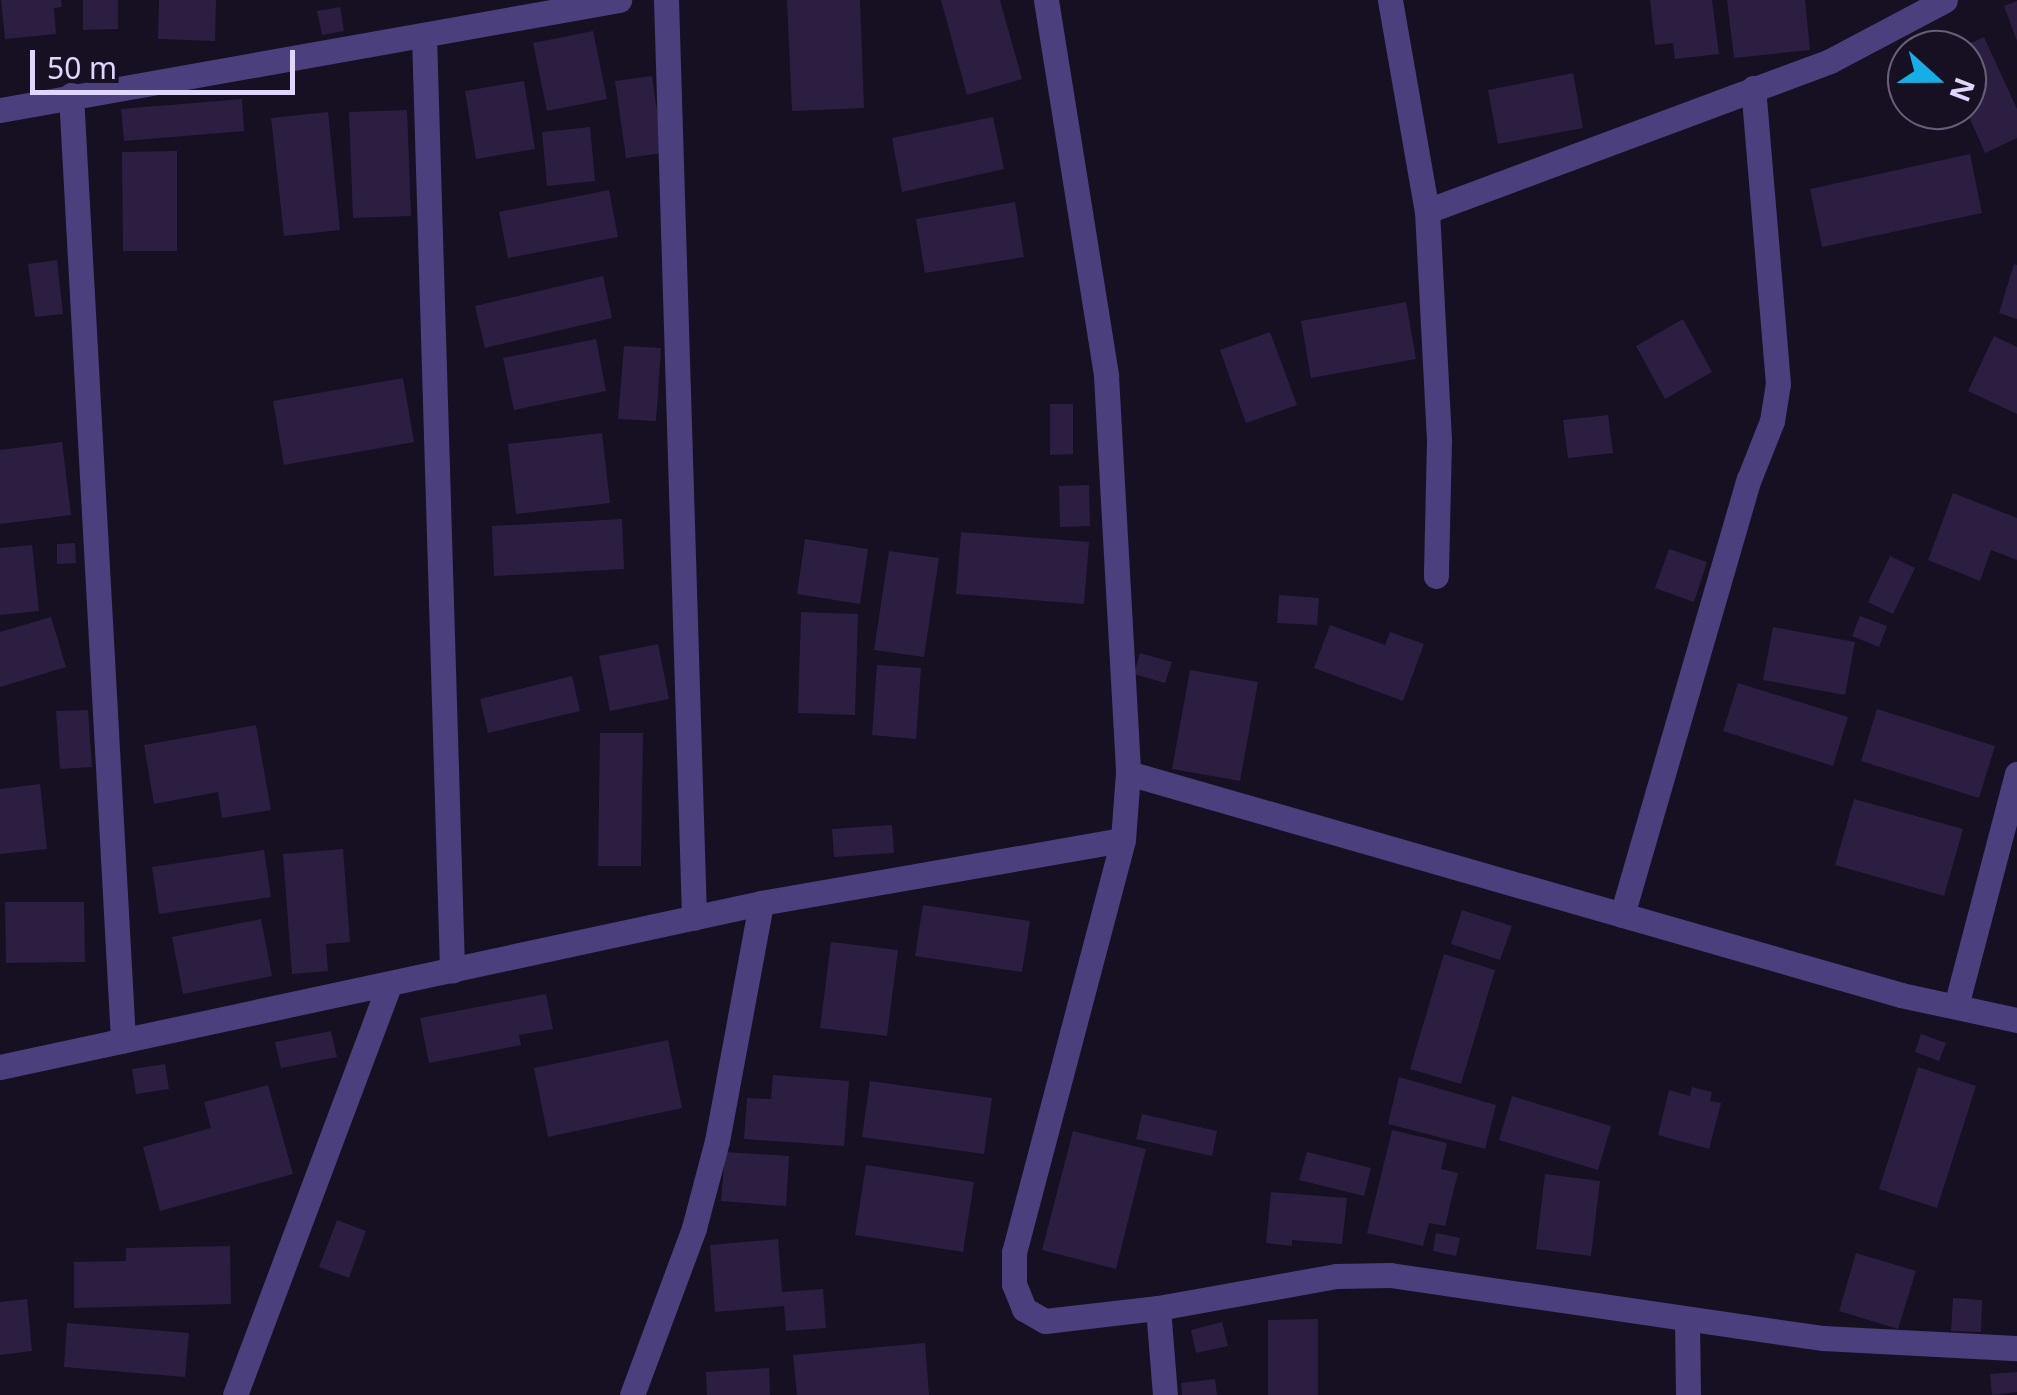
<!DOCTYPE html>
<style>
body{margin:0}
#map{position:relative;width:2017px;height:1395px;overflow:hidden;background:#161022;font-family:"Noto Sans",sans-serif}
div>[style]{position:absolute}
.building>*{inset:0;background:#2b1e41}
.street>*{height:25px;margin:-12.5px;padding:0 12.5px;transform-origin:12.5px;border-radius:12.5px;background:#4c3f7d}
span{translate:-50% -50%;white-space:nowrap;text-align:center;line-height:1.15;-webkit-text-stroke:8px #161022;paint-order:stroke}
.north{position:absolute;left:1887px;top:30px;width:100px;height:100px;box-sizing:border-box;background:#161022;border:2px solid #675f79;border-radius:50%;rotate:111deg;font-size:28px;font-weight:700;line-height:40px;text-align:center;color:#e0d5fb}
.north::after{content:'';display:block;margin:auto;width:35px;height:45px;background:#16aee7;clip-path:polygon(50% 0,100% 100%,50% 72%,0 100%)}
.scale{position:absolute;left:30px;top:50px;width:265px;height:45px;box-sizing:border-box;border:5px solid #e0d5fb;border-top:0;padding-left:12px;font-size:30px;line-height:35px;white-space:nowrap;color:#e0d5fb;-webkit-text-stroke:8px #161022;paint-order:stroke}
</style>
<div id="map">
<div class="building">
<div style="clip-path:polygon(1px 0,61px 0,62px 7px,54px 8px,56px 34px,5px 39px)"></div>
<div style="clip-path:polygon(83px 0,118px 0,118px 29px,83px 30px)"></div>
<div style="clip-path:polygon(159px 0,216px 0,215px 41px,158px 39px)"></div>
<div style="clip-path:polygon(787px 0,860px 0,864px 108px,792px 111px)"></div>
<div style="clip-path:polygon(941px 0,1000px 0,1022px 79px,967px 95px)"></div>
<div style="clip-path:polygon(1650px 0,1712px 0,1719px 54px,1675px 59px,1673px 43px,1655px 45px)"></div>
<div style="clip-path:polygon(1727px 0,1805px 0,1810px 50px,1734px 58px)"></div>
<div style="clip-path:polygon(2017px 1px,2017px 41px,2004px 6px)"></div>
<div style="clip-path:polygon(340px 7px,344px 31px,322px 35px,317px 11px)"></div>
<div style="clip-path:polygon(593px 31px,607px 99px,547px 111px,533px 43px)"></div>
<div style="clip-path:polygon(1984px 37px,2017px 109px,2017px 138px,1985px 153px,1966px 110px,1967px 50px,1956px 50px)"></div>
<div style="clip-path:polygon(1573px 73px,1583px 128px,1498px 144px,1488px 90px)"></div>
<div style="clip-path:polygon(652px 76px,663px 153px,626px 158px,615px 81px)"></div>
<div style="clip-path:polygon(524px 81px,535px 149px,476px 159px,465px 91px)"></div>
<div style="clip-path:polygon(242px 99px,244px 131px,124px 141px,121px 109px)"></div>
<div style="clip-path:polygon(407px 110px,411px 216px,353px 218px,349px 112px)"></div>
<div style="clip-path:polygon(328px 112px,340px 230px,284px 236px,271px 118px)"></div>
<div style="clip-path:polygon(993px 117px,1004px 169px,902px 192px,892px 138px)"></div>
<div style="clip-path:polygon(590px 127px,595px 181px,547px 186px,542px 132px)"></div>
<div style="clip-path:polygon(177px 151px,177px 251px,123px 251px,122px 152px)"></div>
<div style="clip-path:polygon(1970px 154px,1982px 213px,1822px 247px,1810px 189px)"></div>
<div style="clip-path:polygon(609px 190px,618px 237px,508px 258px,499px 212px)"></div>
<div style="clip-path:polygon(1015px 202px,1024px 257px,925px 273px,916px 219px)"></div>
<div style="clip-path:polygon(57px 260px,63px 314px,35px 317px,28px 264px)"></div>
<div style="clip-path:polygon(2014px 264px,2017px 265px,2017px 319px,1999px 313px)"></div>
<div style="clip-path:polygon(603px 276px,612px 318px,485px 348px,475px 306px)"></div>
<div style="clip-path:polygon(1406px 302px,1416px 359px,1311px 378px,1301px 321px)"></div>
<div style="clip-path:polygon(1683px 319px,1712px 372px,1665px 399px,1636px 346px)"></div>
<div style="clip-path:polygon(1270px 332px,1297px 405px,1246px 423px,1220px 350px)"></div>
<div style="clip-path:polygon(1994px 336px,2017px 347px,2017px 414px,1968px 391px)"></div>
<div style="clip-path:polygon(596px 339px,606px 391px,514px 410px,503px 358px)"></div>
<div style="clip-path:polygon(624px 346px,661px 348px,656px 421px,618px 419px)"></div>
<div style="clip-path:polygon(403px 378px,414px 442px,284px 465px,273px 401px)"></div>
<div style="clip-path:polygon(1050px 404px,1073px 404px,1073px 454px,1050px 455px)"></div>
<div style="clip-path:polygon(1608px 415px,1613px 453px,1568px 458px,1563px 420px)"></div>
<div style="clip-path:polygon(602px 433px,610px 503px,516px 514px,508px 444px)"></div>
<div style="clip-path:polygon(62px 442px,71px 515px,0 524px,0 450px)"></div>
<div style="clip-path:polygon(1089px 485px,1090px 526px,1060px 527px,1059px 486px)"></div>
<div style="clip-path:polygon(1953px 493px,2017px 518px,2017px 560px,1991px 550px,1980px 581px,1928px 560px)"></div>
<div style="clip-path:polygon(622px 519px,624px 569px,494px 576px,492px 526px)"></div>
<div style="clip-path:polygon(961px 532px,1089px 542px,1084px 604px,956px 594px)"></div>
<div style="clip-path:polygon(805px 539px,868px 549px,860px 604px,797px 594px)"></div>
<div style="clip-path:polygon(75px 543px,76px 563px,57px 564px,57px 544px)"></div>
<div style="clip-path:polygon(32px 545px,39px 611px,0 615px,0 548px)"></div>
<div style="clip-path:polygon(1669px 549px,1707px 562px,1694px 602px,1655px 588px)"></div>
<div style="clip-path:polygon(889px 551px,939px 558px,924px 657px,874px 650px)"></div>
<div style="clip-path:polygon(1890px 556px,1915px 568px,1893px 614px,1868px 602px)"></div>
<div style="clip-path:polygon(1279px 595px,1319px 598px,1317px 625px,1277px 623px)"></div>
<div style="clip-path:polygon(801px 612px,858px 614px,855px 715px,798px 713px)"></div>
<div style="clip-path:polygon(1860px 616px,1887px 626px,1879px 647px,1852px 636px)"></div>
<div style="clip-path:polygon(51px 617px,66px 667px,0 687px,0 632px)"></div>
<div style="clip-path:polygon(1330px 625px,1385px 645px,1390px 632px,1424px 644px,1403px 701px,1314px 668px)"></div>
<div style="clip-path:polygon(1773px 627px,1855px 642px,1845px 695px,1763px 680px)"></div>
<div style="clip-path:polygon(658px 644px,669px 699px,610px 711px,599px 656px)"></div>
<div style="clip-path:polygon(1140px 653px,1172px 662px,1165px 683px,1134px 674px)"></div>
<div style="clip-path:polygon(877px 665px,921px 668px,916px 739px,872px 735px)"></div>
<div style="clip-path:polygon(1190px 670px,1258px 682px,1240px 781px,1172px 769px)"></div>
<div style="clip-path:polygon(572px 676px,580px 711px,488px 733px,480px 699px)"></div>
<div style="clip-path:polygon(1738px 683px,1848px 717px,1833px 766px,1723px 731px)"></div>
<div style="clip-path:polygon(1877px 709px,1995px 746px,1979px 798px,1861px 761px)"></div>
<div style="clip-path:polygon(88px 710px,92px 767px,60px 769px,56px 711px)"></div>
<div style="clip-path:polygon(256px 725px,271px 810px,222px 818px,218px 792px,154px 804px,144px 745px)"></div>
<div style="clip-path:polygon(600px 733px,643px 733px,641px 866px,598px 866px)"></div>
<div style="clip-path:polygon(40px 784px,47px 849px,0 854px,0 789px)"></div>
<div style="clip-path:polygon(1854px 799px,1963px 829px,1944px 896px,1835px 865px)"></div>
<div style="clip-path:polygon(892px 825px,894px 853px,834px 857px,832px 829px)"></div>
<div style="clip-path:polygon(343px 849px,350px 942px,326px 944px,328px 971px,292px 974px,283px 854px)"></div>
<div style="clip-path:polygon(264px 850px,271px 897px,159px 914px,152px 867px)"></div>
<div style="clip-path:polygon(5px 902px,84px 902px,85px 962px,6px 963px)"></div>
<div style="clip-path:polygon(923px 905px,1030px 921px,1022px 972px,915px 956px)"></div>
<div style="clip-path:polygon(1462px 910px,1512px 926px,1500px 960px,1451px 944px)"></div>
<div style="clip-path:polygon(261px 919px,272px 976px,183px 994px,172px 937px)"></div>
<div style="clip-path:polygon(831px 942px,898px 950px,887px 1036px,820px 1028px)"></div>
<div style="clip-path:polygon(1444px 954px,1495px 970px,1461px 1084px,1410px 1069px)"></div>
<div style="clip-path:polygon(546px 994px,553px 1029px,519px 1035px,521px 1045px,429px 1063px,420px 1018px)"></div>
<div style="clip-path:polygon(331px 1031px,337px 1057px,281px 1068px,275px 1042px)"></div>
<div style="clip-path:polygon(1921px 1034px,1946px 1043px,1939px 1061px,1915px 1052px)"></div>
<div style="clip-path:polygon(668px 1040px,682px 1108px,548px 1137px,534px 1068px)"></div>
<div style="clip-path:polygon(165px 1064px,169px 1089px,136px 1094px,132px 1069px)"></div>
<div style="clip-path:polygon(1918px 1067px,1976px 1086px,1937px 1208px,1879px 1189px)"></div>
<div style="clip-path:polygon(773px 1075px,849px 1081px,844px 1146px,744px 1139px,747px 1098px,771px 1099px)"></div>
<div style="clip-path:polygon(1399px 1077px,1496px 1105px,1485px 1149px,1388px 1124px)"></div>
<div style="clip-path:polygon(870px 1081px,992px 1098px,984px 1154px,862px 1137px)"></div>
<div style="clip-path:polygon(268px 1085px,293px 1174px,160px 1211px,143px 1147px,211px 1128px,204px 1102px)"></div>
<div style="clip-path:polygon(1692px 1087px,1712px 1092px,1710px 1101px,1721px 1103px,1709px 1149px,1658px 1135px,1669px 1090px,1690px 1096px)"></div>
<div style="clip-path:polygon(1512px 1096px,1611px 1126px,1598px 1170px,1499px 1140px)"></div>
<div style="clip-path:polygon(1142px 1114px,1217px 1131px,1212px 1156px,1136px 1139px)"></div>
<div style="clip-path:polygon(1392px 1130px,1447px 1143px,1441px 1169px,1458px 1173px,1445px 1226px,1429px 1223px,1423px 1246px,1367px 1233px)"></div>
<div style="clip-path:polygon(1073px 1131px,1146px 1149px,1116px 1269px,1042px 1250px)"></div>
<div style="clip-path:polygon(725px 1152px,789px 1156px,786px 1206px,721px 1201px)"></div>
<div style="clip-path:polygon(1307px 1152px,1371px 1168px,1364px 1196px,1299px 1180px)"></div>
<div style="clip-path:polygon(866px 1165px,974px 1182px,963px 1252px,855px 1235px)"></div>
<div style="clip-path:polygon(1545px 1174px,1600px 1181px,1591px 1256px,1536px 1249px)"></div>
<div style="clip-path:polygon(1271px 1192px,1347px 1198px,1342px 1244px,1292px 1240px,1292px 1246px,1266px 1243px)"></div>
<div style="clip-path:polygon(337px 1220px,366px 1231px,349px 1278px,319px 1267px)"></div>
<div style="clip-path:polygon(1436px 1233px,1460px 1238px,1456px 1256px,1433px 1251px)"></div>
<div style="clip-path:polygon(778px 1239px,782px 1292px,823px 1289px,826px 1328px,786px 1331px,784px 1306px,715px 1312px,710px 1245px)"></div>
<div style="clip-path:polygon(230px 1246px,231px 1304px,74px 1308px,74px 1262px,126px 1261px,126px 1248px)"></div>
<div style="clip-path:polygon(1856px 1253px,1916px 1271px,1898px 1329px,1839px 1311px)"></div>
<div style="clip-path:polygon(1953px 1298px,1982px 1300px,1981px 1332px,1951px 1331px)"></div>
<div style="clip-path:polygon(27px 1299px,32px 1351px,0 1355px,0 1302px)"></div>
<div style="clip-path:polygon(1318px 1319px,1318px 1395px,1268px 1395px,1268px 1320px)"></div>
<div style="clip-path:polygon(1222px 1322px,1228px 1346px,1196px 1353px,1191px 1330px)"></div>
<div style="clip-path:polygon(67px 1323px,189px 1333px,185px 1377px,64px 1367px)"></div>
<div style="clip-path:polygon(925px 1343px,929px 1395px,797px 1395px,793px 1355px)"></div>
<div style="clip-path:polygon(769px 1368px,770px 1395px,707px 1395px,706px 1372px)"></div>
<div style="clip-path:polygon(2017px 1372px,2017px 1392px,1992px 1395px,1990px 1374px)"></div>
<div style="clip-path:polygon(1215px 1379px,1217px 1395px,1182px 1395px,1181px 1383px)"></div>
</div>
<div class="street">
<div style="left:666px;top:0;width:918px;rotate:88.25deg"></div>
<div style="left:1046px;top:0;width:381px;rotate:80.9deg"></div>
<div style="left:1106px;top:376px;width:398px;rotate:86.8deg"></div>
<div style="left:1128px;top:773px;width:67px;rotate:94.3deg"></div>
<div style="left:1123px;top:840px;width:426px;rotate:104.8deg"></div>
<div style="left:1014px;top:1252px;width:32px;rotate:90deg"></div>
<div style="left:1014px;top:1284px;width:27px;rotate:68deg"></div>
<div style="left:1024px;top:1309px;width:24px;rotate:30deg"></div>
<div style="left:1045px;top:1321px;width:114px;rotate:-6.6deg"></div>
<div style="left:1158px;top:1308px;width:181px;rotate:-10.2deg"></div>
<div style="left:1336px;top:1276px;width:54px;rotate:-1.1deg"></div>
<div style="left:1390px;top:1275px;width:438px;rotate:8.3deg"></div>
<div style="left:1823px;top:1338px;width:194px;rotate:3deg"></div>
<div style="left:1390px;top:0;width:214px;rotate:80.1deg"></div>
<div style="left:1427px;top:211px;width:430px;rotate:-20.4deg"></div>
<div style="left:1830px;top:61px;width:130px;rotate:-27.9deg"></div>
<div style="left:424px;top:36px;width:935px;rotate:88.28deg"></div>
<div style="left:71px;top:95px;width:947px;rotate:86.85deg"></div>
<div style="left:0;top:110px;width:629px;rotate:-10.08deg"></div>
<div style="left:1427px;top:211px;width:229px;rotate:87deg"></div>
<div style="left:1439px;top:440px;width:136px;rotate:91.3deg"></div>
<div style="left:1128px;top:773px;width:804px;rotate:16.02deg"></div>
<div style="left:1901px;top:995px;width:119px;rotate:12.2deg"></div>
<div style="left:1622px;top:915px;width:454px;rotate:-73.8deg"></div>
<div style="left:1749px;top:479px;width:62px;rotate:-68.4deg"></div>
<div style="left:1772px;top:421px;width:37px;rotate:-81deg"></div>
<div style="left:1778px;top:384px;width:297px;rotate:-94.8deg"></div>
<div style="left:1956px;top:1006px;width:240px;rotate:-75.3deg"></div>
<div style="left:0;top:1067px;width:778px;rotate:-12.16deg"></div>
<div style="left:761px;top:903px;width:367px;rotate:-9.9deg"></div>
<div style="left:1158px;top:1308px;width:87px;rotate:85.4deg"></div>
<div style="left:1687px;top:1322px;width:73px;rotate:89.2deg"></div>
<div style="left:235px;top:1395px;width:438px;rotate:-69.4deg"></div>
<div style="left:632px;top:1395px;width:178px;rotate:-69.6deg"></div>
<div style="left:694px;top:1228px;width:90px;rotate:-75.2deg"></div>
<div style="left:717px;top:1141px;width:242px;rotate:-79.5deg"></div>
</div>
<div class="north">N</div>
<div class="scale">50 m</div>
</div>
